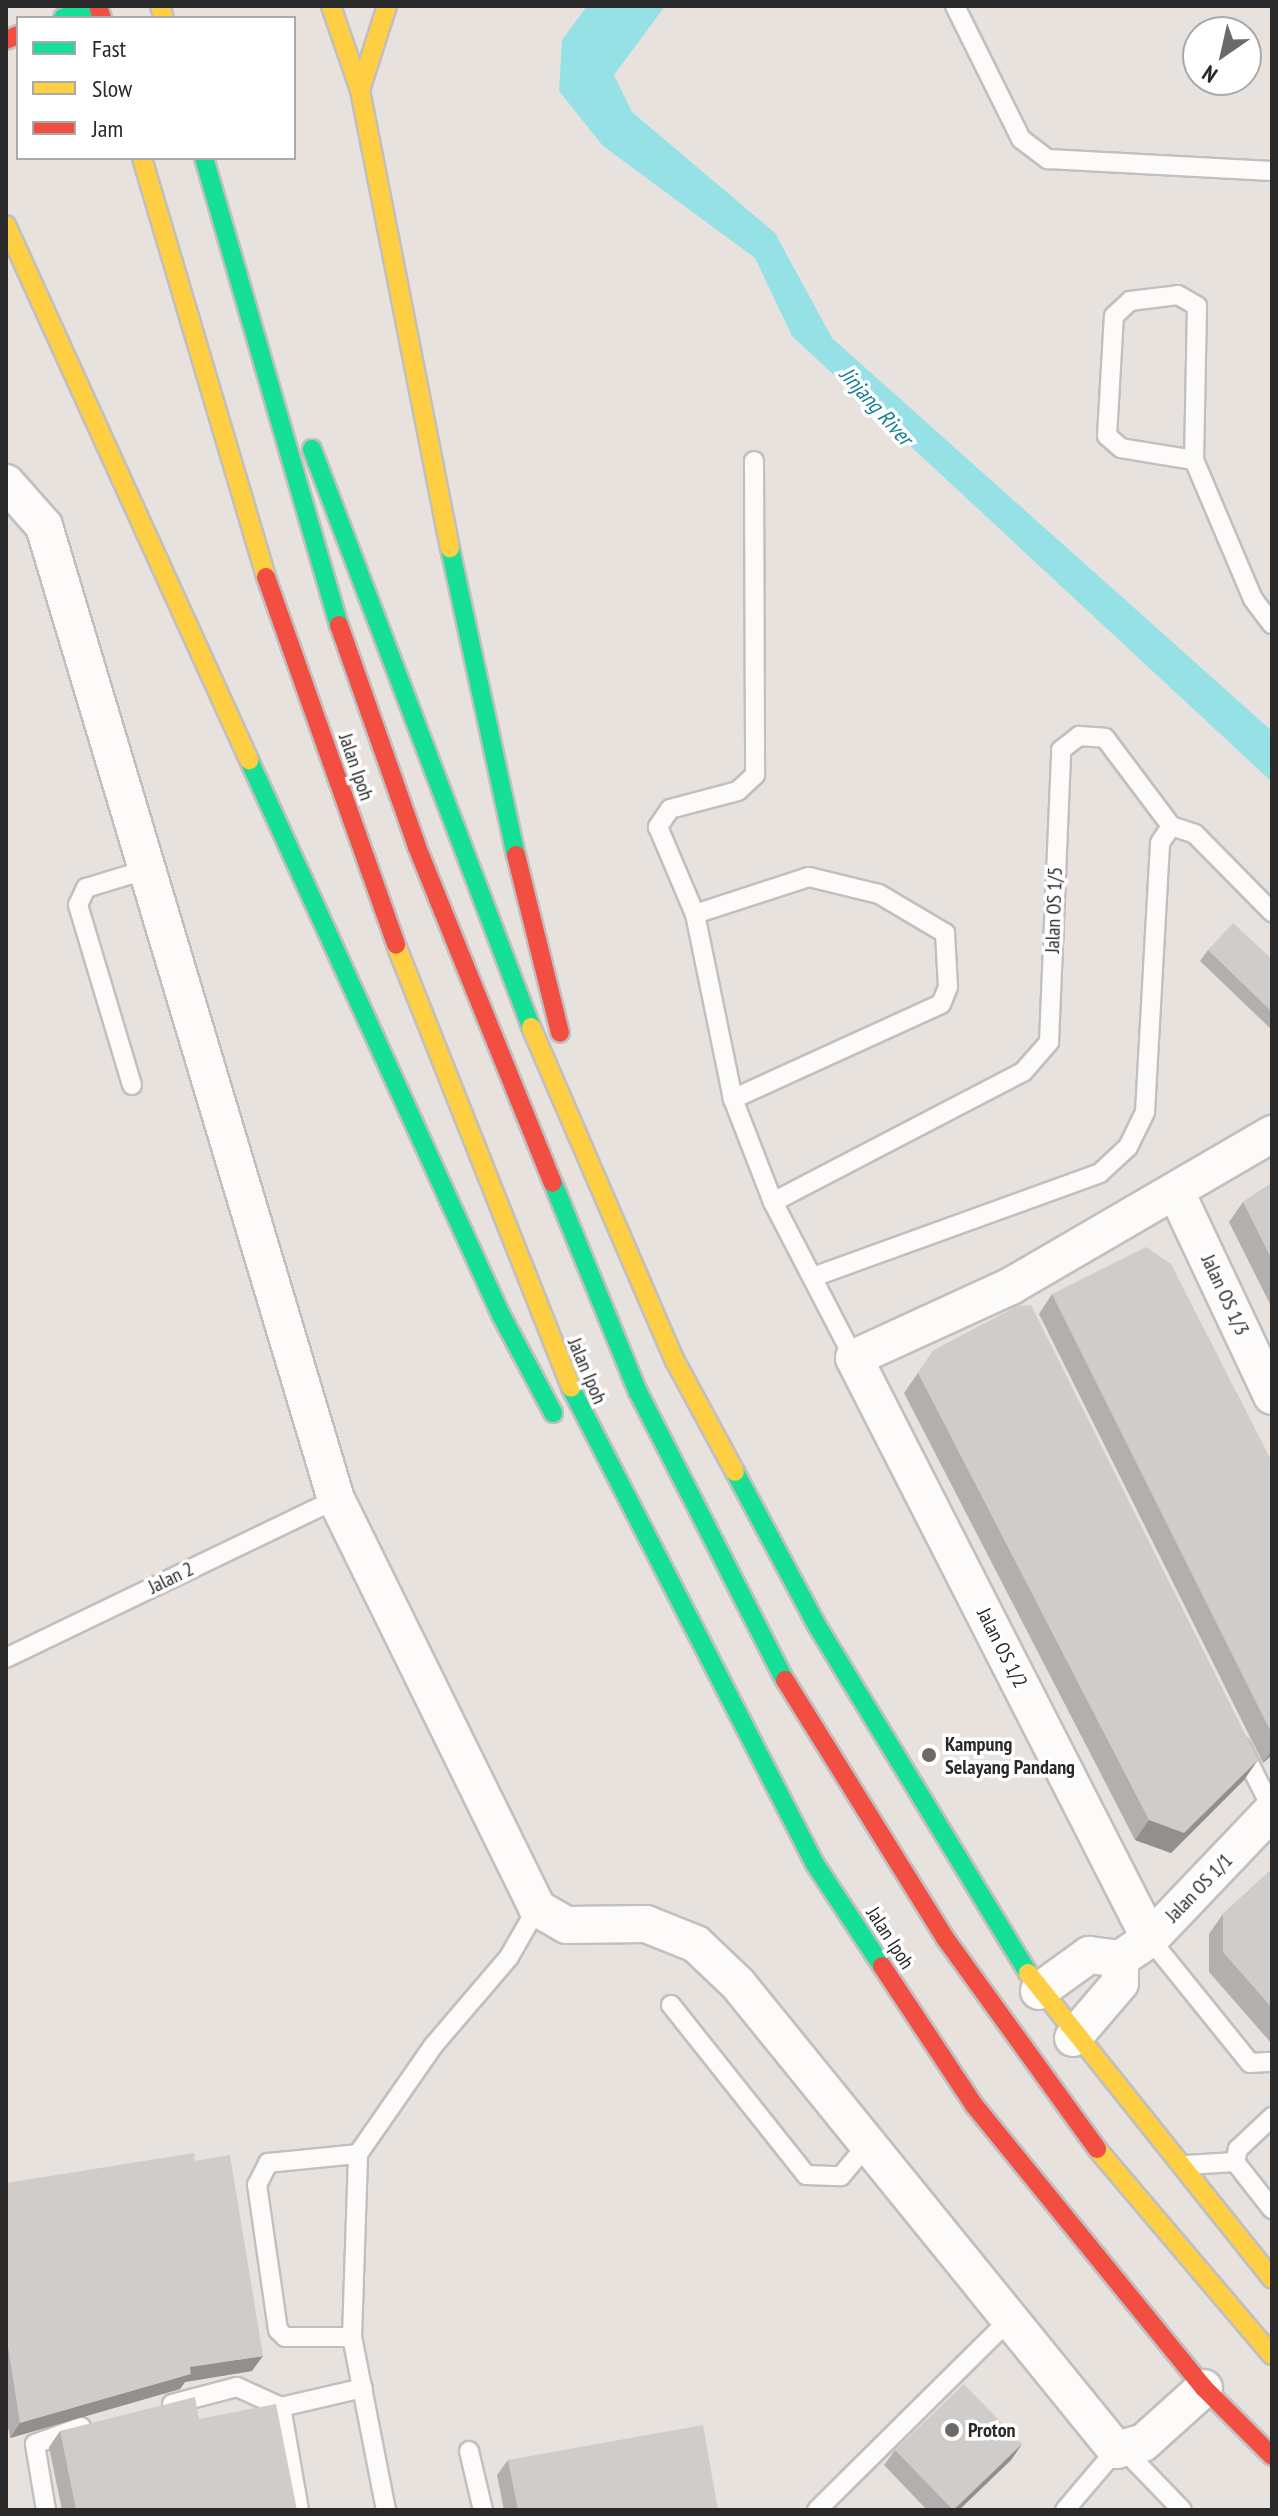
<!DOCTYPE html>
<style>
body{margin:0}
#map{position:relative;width:1278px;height:2516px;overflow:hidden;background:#e8e2de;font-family:"PT Sans Narrow",sans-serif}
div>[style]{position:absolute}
.water>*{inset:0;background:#95e1e6}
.roads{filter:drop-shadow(2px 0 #c1bfbf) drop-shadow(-2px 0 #c1bfbf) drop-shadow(0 2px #c1bfbf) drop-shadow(0 -2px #c1bfbf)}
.lane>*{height:18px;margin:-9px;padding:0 9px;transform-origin:9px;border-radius:9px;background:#fcfbfa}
.street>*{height:36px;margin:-18px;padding:0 18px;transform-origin:18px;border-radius:18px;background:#fcfbfa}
.fast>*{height:18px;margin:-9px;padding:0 9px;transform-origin:9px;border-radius:9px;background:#16e098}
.slow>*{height:18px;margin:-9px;padding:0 9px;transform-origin:9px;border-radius:9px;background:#ffcf43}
.jam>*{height:18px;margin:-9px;padding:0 9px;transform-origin:9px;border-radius:9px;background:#f24e42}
.wall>*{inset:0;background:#b3afae}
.shaded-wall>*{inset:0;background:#928f8d}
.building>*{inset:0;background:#d0ccca}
.dots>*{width:22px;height:22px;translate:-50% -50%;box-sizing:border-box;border:4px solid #fff;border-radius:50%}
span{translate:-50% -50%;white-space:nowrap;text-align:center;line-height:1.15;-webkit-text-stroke:7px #fff;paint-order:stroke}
.street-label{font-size:20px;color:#292929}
.poi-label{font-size:20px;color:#292929;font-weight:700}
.left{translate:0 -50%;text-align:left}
.water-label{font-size:22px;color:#127f93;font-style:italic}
.frame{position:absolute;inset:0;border:8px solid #292929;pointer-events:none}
.legend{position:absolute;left:16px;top:16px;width:280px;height:144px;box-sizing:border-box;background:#fff;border:2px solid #a9a9a9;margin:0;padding:10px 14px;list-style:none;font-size:24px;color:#292929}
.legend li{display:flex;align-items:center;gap:16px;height:40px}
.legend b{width:40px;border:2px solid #a9a9a9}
.north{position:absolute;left:1182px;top:16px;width:80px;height:80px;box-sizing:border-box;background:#fff;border:2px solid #a9a9a9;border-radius:50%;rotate:214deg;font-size:22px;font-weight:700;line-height:32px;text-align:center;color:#292929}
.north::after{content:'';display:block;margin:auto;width:28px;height:36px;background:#6c6a68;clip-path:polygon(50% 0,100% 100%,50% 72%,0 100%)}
</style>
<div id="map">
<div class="water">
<div style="clip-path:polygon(587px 6px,665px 6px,614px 75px,632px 112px,775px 233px,832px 338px,1272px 731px,1272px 782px,792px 336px,755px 258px,603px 146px,559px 91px,562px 40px)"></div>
</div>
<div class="roads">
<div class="lane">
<div style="left:955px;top:6px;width:148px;rotate:63.6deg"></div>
<div style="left:1021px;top:139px;width:34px;rotate:37deg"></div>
<div style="left:1048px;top:159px;width:224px;rotate:3.1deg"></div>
<div style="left:1194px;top:460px;width:74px;rotate:-170.7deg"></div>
<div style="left:1121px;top:448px;width:18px;rotate:-139deg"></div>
<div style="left:1107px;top:436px;width:120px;rotate:-86.7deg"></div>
<div style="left:1114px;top:316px;width:22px;rotate:-43deg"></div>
<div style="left:1130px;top:301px;width:48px;rotate:-7.1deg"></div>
<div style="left:1178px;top:295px;width:22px;rotate:30deg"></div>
<div style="left:1197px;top:306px;width:154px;rotate:91.1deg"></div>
<div style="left:1194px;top:460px;width:151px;rotate:67deg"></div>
<div style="left:1253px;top:599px;width:31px;rotate:53deg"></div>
<div style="left:754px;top:461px;width:314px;rotate:89.8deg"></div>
<div style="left:755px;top:775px;width:23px;rotate:137deg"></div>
<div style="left:738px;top:791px;width:70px;rotate:165.2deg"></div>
<div style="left:670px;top:809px;width:22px;rotate:124deg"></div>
<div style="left:658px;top:827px;width:95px;rotate:67deg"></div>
<div style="left:695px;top:914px;width:189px;rotate:78.4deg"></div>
<div style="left:733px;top:1099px;width:110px;rotate:68.8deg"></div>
<div style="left:773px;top:1202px;width:176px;rotate:62.6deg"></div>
<div style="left:695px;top:914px;width:120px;rotate:-18deg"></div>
<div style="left:809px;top:877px;width:72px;rotate:13.7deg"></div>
<div style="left:879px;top:894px;width:77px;rotate:30.6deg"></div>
<div style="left:945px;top:933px;width:54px;rotate:86.8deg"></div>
<div style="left:948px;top:987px;width:18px;rotate:112deg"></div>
<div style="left:941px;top:1004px;width:229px;rotate:155.5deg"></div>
<div style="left:132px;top:1085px;width:188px;rotate:-106.7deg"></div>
<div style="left:78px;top:905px;width:19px;rotate:-65deg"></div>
<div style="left:86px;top:888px;width:69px;rotate:-16.9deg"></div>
<div style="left:773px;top:1202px;width:282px;rotate:-27.5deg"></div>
<div style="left:1023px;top:1072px;width:40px;rotate:-49deg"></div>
<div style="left:1049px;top:1042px;width:292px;rotate:-87.6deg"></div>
<div style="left:1061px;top:750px;width:23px;rotate:-38deg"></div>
<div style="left:1079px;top:736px;width:26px;rotate:4deg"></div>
<div style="left:1105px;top:738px;width:110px;rotate:53.1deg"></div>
<div style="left:1171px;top:826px;width:25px;rotate:18deg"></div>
<div style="left:1195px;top:834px;width:110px;rotate:45.4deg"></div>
<div style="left:813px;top:1277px;width:305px;rotate:-19.9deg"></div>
<div style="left:1100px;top:1173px;width:38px;rotate:-43deg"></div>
<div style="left:1128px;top:1147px;width:39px;rotate:-64deg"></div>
<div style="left:1145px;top:1112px;width:269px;rotate:-86.8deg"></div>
<div style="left:1160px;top:843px;width:20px;rotate:-57deg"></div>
<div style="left:6px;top:1658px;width:366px;rotate:-25.7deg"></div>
<div style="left:1241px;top:1747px;width:69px;rotate:63.4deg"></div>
<div style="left:1150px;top:1939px;width:159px;rotate:51.1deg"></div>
<div style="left:1250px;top:2063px;width:22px;rotate:-3deg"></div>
<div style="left:671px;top:2005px;width:217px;rotate:51.5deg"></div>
<div style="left:806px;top:2175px;width:35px;rotate:2deg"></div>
<div style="left:841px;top:2176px;width:39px;rotate:-50deg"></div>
<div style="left:1272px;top:2117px;width:47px;rotate:136.7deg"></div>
<div style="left:1238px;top:2149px;width:13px;rotate:103deg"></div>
<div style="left:1235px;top:2162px;width:60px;rotate:51.8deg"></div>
<div style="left:1186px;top:2165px;width:49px;rotate:-3.5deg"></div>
<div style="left:352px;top:2337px;width:67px;rotate:180deg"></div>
<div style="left:285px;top:2337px;width:10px;rotate:-135deg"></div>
<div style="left:278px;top:2330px;width:147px;rotate:-98.2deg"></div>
<div style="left:257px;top:2185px;width:25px;rotate:-63deg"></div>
<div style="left:268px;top:2163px;width:90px;rotate:-5.7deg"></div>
<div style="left:172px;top:2404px;width:67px;rotate:-14.7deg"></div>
<div style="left:237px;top:2387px;width:48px;rotate:24.4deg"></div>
<div style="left:469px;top:2451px;width:61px;rotate:76.7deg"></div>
<div style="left:1127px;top:2453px;width:79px;rotate:46deg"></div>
<div style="left:46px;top:2510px;width:67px;rotate:-99.5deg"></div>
<div style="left:35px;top:2444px;width:49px;rotate:-20.3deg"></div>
<div style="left:299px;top:2510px;width:105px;rotate:-99.9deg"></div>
<div style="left:281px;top:2407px;width:84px;rotate:-13deg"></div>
<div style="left:386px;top:2510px;width:176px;rotate:-101.1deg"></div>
<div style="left:352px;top:2337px;width:183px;rotate:-88.1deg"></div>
<div style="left:358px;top:2154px;width:131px;rotate:-55.2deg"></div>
<div style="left:433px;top:2046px;width:117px;rotate:-49.5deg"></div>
<div style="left:509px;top:1957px;width:56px;rotate:-60.3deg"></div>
<div style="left:817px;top:2510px;width:266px;rotate:-44.7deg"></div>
<div style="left:1065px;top:2510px;width:79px;rotate:-49.6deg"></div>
</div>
<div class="street">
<div style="left:6px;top:483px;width:57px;rotate:48.5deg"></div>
<div style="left:44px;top:526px;width:1016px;rotate:73.3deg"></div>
<div style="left:336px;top:1499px;width:456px;rotate:63.8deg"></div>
<div style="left:537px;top:1908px;width:34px;rotate:30deg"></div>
<div style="left:567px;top:1925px;width:79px;rotate:-0.7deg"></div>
<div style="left:646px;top:1924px;width:54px;rotate:21.8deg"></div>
<div style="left:696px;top:1944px;width:58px;rotate:43.6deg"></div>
<div style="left:738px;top:1984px;width:600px;rotate:50.95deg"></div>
<div style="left:1116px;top:2450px;width:28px;rotate:-15deg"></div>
<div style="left:1143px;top:2443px;width:82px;rotate:-42deg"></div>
<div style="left:1177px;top:1194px;width:223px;rotate:64.8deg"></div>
<div style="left:1150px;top:1939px;width:652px;rotate:-117deg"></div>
<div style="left:854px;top:1358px;width:173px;rotate:-24.6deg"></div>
<div style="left:1011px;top:1286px;width:302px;rotate:-30.2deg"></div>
<div style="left:1039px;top:1991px;width:62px;rotate:-35.8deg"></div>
<div style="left:1089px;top:1955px;width:31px;rotate:7deg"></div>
<div style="left:1120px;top:1959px;width:36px;rotate:-34deg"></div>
<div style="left:1150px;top:1939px;width:177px;rotate:-46.4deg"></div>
<div style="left:1073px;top:2038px;width:72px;rotate:-49.5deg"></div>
<div style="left:1120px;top:1983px;width:24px;rotate:-90deg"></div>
</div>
<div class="fast">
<div style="left:63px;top:18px;width:34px;rotate:-21deg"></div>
<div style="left:204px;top:158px;width:486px;rotate:73.9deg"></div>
<div style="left:312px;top:449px;width:618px;rotate:69.25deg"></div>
<div style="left:450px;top:548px;width:314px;rotate:77.9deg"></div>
<div style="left:249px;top:760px;width:610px;rotate:65.58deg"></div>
<div style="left:501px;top:1315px;width:111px;rotate:62deg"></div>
<div style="left:553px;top:1183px;width:226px;rotate:67.9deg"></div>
<div style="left:638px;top:1392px;width:323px;rotate:63deg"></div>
<div style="left:571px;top:1388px;width:535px;rotate:62.86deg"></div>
<div style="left:815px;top:1864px;width:122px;rotate:56.7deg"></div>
<div style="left:735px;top:1472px;width:172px;rotate:61.9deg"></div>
<div style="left:816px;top:1624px;width:408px;rotate:58.7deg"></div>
</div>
<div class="slow">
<div style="left:160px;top:6px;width:13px;rotate:72deg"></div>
<div style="left:331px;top:6px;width:89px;rotate:71deg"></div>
<div style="left:360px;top:90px;width:467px;rotate:78.9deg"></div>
<div style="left:360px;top:90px;width:88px;rotate:-72.2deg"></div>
<div style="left:142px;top:158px;width:437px;rotate:73.5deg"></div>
<div style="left:6px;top:225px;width:588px;rotate:65.57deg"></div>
<div style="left:396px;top:945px;width:476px;rotate:68.4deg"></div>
<div style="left:531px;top:1027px;width:364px;rotate:66.7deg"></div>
<div style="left:675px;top:1361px;width:126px;rotate:61.6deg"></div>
<div style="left:1028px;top:1973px;width:391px;rotate:51.4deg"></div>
<div style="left:1097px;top:2149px;width:270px;rotate:49.7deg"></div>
</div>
<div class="jam">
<div style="left:98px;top:6px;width:13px;rotate:72deg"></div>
<div style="left:6px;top:40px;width:13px;rotate:-23deg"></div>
<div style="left:266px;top:577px;width:390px;rotate:70.5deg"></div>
<div style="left:339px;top:625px;width:235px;rotate:70.6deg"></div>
<div style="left:417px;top:847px;width:362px;rotate:68deg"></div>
<div style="left:516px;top:855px;width:183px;rotate:76.1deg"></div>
<div style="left:785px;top:1680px;width:304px;rotate:58.2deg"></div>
<div style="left:945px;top:1938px;width:260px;rotate:54.2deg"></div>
<div style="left:882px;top:1966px;width:167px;rotate:56.5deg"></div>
<div style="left:974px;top:2105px;width:365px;rotate:50.9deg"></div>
<div style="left:1204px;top:2388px;width:96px;rotate:45deg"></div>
</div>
</div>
<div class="wall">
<div style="clip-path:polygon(1208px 950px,1272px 959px,1272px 1030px,1200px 961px)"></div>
<div style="clip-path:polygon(1272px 1183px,1272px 1308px,1229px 1222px,1243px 1202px)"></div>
<div style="clip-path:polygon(1052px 1294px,1272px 1462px,1272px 1755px,1263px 1763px,1039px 1314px)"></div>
<div style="clip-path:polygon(934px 1350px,1244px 1780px,1171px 1853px,1135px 1840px,904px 1393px)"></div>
<div style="clip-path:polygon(1272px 1869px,1272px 2044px,1209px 1972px,1209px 1934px,1223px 1914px)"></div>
<div style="clip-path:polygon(6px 2183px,252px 2371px,185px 2382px,180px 2389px,10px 2438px,6px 2416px)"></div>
<div style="clip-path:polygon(199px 2419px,297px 2510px,62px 2510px,49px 2447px,60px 2431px)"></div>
<div style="clip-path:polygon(1022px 2444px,1011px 2460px,959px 2510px,927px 2510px,884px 2465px,895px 2450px)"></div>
<div style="clip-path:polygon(508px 2460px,718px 2510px,504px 2510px,497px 2475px)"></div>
</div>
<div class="shaded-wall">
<div style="clip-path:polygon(1272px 1750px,1272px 1755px,1263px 1763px)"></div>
<div style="clip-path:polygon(1258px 1760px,1244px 1780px,1171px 1853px,1135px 1840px,1149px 1820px)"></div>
<div style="clip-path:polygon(263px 2356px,252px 2371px,185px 2382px,180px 2389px,10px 2438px,20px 2423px,190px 2367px)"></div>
<div style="clip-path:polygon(1022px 2444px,1011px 2460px,959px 2510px,954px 2510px)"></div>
</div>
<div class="building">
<div style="clip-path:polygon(1233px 923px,1272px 959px,1272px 1012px,1208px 950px)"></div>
<div style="clip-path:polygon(1272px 1183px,1272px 1260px,1243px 1202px)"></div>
<div style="clip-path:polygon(1146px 1247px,1171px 1264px,1272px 1462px,1272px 1734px,1052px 1294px)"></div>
<div style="clip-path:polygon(1031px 1305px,1258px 1760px,1184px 1833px,1149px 1820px,918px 1373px,934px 1350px,1017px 1306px)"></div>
<div style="clip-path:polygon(1272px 1869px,1272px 2008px,1223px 1952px,1223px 1914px)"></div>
<div style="clip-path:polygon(194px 2153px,195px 2161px,230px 2155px,263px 2356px,190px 2367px,191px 2374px,20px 2423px,6px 2334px,6px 2183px)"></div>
<div style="clip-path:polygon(964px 2384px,1022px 2444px,953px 2510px,895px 2450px)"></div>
<div style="clip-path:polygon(195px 2397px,199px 2419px,276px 2404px,297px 2510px,76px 2510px,60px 2431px)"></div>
<div style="clip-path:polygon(703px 2425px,718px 2510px,518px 2510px,508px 2460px)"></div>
</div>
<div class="dots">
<div style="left:929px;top:1755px;background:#6c6a68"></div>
<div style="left:952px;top:2430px;background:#6c6a68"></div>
</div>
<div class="street-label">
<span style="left:356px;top:767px;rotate:71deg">Jalan Ipoh</span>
<span style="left:1054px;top:910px;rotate:-88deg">Jalan OS 1/5</span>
<span style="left:1225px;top:1295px;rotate:65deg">Jalan OS 1/3</span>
<span style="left:587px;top:1371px;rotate:67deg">Jalan Ipoh</span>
<span style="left:171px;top:1578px;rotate:-26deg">Jalan 2</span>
<span style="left:1002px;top:1648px;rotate:63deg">Jalan OS 1/2</span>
<span style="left:1199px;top:1888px;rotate:-46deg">Jalan OS 1/1</span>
<span style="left:890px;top:1938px;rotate:57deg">Jalan Ipoh</span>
</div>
<div class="poi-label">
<span class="left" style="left:945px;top:1756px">Kampung<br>Selayang Pandang</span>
<span class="left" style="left:968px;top:2430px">Proton</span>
</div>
<div class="water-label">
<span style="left:876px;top:406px;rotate:48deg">Jinjang River</span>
</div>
<div class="frame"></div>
<ul class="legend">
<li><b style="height:10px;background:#16e098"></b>Fast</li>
<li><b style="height:10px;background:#ffcf43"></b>Slow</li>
<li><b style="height:10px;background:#f24e42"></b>Jam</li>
</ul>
<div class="north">N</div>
</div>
